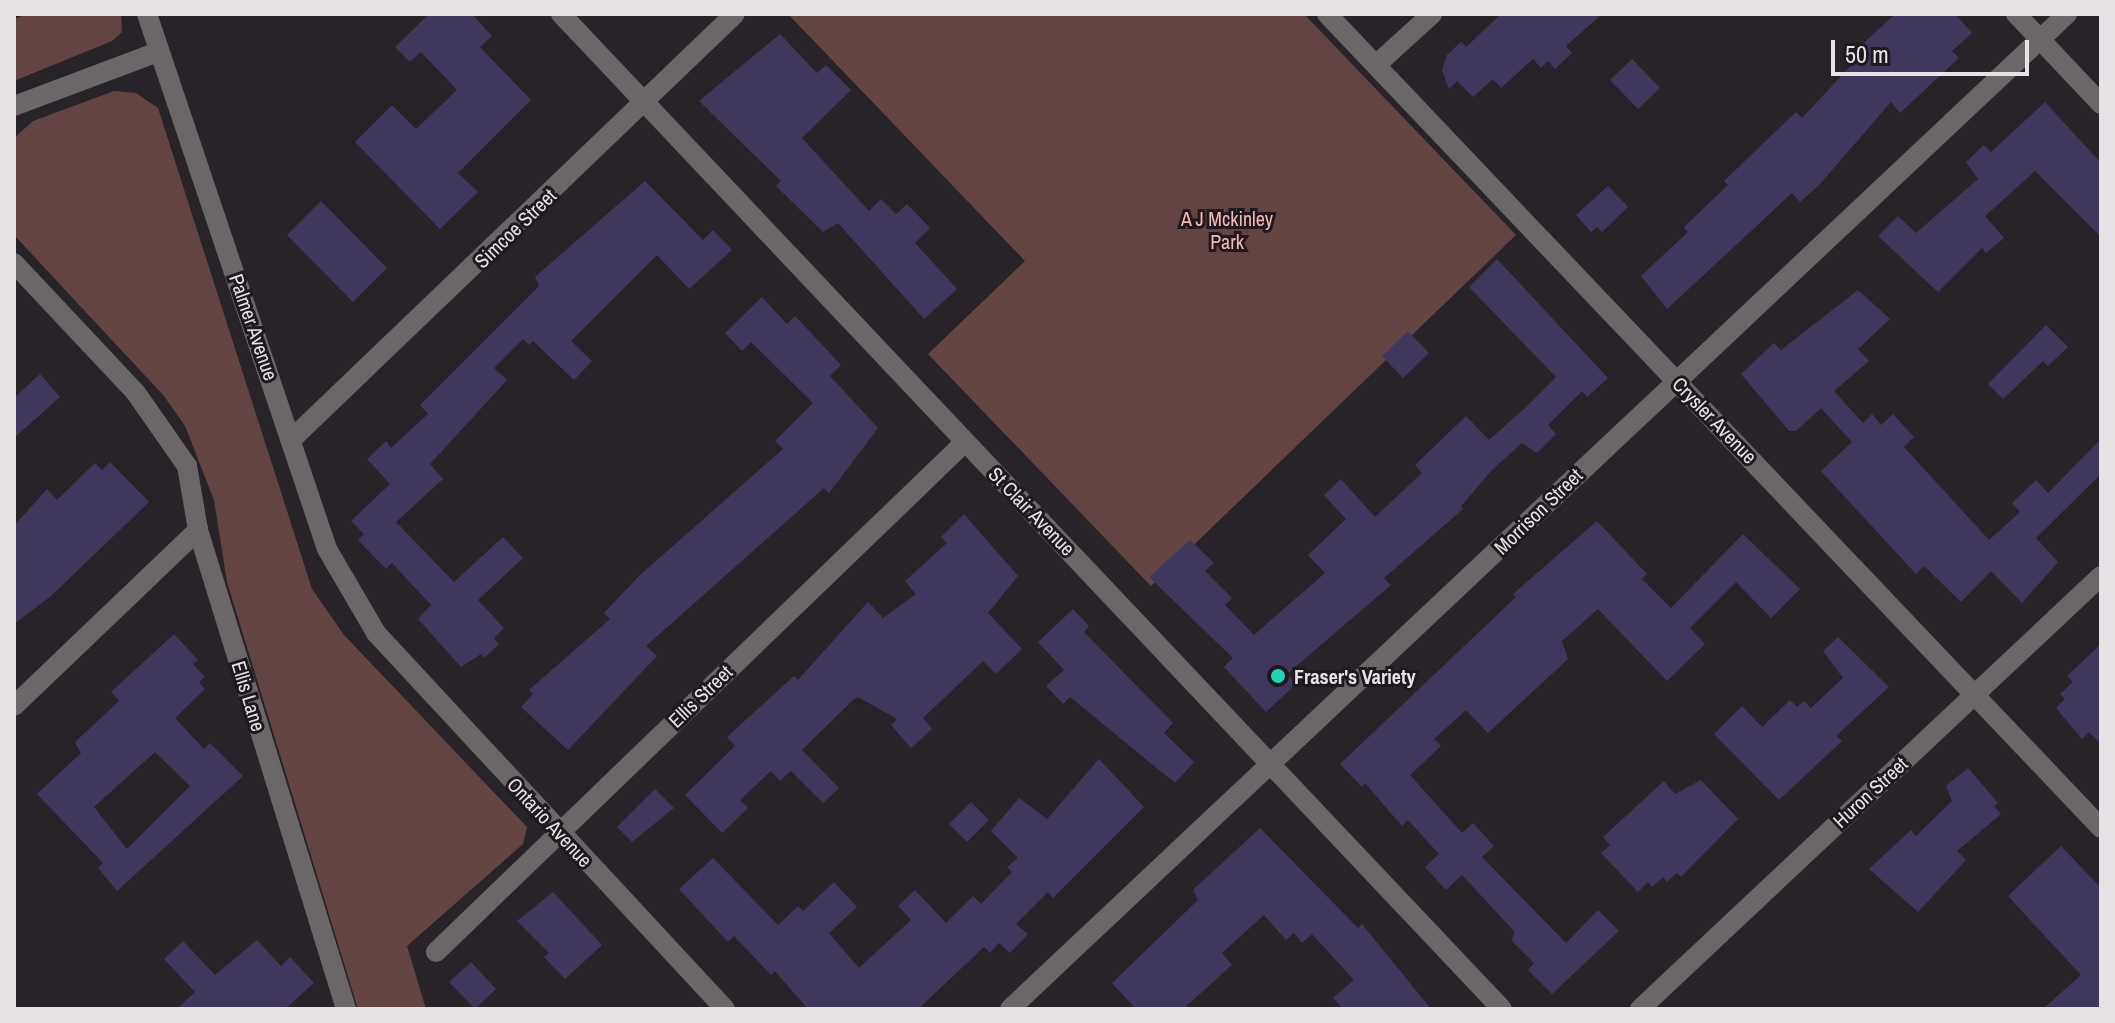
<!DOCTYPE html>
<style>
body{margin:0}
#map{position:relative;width:2115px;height:1023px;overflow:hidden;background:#282329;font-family:"Archivo Narrow",sans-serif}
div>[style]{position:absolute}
.green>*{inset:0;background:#624442}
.building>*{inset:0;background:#40385c}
.minor>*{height:20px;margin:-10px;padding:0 10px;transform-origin:10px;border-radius:10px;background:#6b6768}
.dots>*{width:22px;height:22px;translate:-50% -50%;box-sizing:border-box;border:4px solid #1f191f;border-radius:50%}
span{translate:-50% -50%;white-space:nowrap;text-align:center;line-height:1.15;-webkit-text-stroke:6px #1f191f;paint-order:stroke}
.park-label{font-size:20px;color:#f6b8b3}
.street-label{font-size:20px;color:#e6e2e6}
.poi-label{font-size:20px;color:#e6e2e6;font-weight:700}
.left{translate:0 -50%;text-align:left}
.frame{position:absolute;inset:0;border:16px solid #e6e2e6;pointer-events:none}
.scale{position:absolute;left:1831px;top:40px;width:198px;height:36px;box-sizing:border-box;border:4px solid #e6e2e6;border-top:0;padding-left:10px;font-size:24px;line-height:28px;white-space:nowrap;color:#e6e2e6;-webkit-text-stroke:6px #1f191f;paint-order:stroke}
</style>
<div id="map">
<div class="green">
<div style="clip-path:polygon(27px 14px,121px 14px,122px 32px,112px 41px,14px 81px,14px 19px)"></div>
<div style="clip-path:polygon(788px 14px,1304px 14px,1516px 235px,1151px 586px,928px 354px,1025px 261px)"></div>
<div style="clip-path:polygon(114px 91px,136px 93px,158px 108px,312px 589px,344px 635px,527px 827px,523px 844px,407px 946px,426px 1009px,358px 1009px,227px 582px,214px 500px,185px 426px,164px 396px,14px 235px,14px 138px,33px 121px)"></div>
</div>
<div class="building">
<div style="clip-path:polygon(429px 14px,472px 14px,492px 36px,480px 47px,531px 100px,458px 173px,478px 192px,440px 229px,355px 142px,392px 105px,416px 129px,457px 90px,421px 52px,410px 62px,395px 47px)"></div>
<div style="clip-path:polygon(1501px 14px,1602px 14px,1566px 46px,1572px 53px,1555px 69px,1548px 61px,1541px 68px,1533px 59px,1501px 88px,1493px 79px,1473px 97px,1457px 81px,1449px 89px,1442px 70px,1447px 55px,1461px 42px,1466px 47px)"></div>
<div style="clip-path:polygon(1895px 14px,1955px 14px,1972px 33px,1952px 51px,1959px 58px,1900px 113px,1891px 102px,1819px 185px,1800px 202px,1792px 193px,1667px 309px,1641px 276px,1688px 232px,1684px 227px,1728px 185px,1724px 181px,1796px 112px,1802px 118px,1860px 56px,1855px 51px)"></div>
<div style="clip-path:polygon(780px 34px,817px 73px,826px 65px,851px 90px,802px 138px,869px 211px,881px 199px,896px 214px,907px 204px,930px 228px,915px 243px,957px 289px,924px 319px,838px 223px,823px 232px,776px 186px,781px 181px,699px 101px)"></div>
<div style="clip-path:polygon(1632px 59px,1660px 88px,1638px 109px,1610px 80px)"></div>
<div style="clip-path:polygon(2045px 102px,2101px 163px,2101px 237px,2035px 171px,1985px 216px,2004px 238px,1986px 253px,1982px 248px,1938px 292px,1878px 236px,1898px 216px,1916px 233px,1978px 179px,1966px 162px,1984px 145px,1991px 152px)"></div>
<div style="clip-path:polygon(645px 181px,703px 240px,713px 230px,732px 250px,689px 289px,657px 255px,571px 341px,592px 361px,574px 380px,533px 341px,529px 345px,523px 339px,494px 368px,507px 380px,430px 464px,443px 479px,396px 522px,454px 582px,503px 537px,523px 558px,478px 600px,504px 628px,494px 638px,499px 644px,484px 658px,481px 654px,461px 667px,418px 619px,431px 605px,392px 563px,386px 569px,358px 540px,364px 534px,351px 521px,390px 484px,367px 459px,386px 441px,391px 448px,428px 414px,420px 405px,539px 286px,535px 277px)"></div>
<div style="clip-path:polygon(1608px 186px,1628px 207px,1602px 232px,1597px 227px,1591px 232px,1576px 215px)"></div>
<div style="clip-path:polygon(321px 201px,387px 268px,353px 302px,287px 235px)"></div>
<div style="clip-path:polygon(1497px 259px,1608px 378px,1587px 397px,1582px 391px,1548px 425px,1556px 434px,1537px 453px,1522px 443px,1492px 470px,1461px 506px,1463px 509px,1384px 578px,1391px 585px,1287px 674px,1296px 684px,1266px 712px,1224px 667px,1233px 658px,1149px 577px,1190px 540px,1214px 563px,1205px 571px,1232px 598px,1225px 605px,1254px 635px,1325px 573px,1308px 555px,1346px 519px,1324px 495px,1341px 479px,1375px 517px,1422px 473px,1415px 465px,1466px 416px,1489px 440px,1524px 409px,1556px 377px,1469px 287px)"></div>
<div style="clip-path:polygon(1858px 290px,1890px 319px,1858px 349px,1869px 361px,1834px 391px,1863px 423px,1872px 414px,1881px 425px,1893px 414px,1914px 437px,1904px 447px,1989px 540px,2020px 512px,2012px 503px,2036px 480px,2048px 493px,2101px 439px,2101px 474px,2036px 538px,2058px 562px,2022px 603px,1991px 571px,1961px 602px,1924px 566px,1916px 574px,1821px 471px,1852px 442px,1821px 408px,1796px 431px,1789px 431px,1741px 374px,1774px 343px,1781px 350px)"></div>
<div style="clip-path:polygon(762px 297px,787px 324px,795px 316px,841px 365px,830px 376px,878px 428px,829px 493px,824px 488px,646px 646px,657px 656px,568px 750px,521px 707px,533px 694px,529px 690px,610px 619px,604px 613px,640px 575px,783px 449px,775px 441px,813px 403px,751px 342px,742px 351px,725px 333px)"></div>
<div style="clip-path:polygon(2046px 325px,2068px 347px,2048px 366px,2043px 361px,2003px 399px,1988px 384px)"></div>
<div style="clip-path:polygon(1408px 331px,1429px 353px,1403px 378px,1382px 356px)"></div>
<div style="clip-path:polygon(40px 374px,60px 397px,14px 438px,14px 398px)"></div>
<div style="clip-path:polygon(110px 462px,149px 502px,51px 596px,14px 624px,14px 526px,47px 489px,57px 500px,95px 463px,102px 470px)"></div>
<div style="clip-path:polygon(964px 514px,1018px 576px,988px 613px,1022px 649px,996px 674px,983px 661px,923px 718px,932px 729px,911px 748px,891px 725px,897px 719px,858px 697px,853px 700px,802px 750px,839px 788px,823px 803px,791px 771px,780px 781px,771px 771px,740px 800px,748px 808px,722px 833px,685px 795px,735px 746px,727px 737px,794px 676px,798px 680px,868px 602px,883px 618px,916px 594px,905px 581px,947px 543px,941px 537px)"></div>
<div style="clip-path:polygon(1597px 521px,1647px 574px,1642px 579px,1671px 608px,1743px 534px,1800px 589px,1771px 618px,1736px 582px,1690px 628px,1705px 644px,1667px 681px,1598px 609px,1562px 641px,1568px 659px,1488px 733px,1466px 710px,1434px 739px,1441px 746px,1410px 775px,1462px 833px,1473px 823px,1494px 846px,1482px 857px,1566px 943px,1598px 910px,1619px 931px,1552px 994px,1528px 970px,1534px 963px,1512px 941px,1514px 931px,1462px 875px,1446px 890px,1425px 867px,1439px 854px,1408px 820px,1402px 826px,1365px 783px,1362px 787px,1340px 764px,1516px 597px,1513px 594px)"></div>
<div style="clip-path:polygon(1073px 609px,1089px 626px,1084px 632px,1173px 723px,1164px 733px,1194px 762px,1175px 783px,1070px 697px,1063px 704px,1046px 686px,1064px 670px,1038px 642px)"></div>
<div style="clip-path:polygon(evenodd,174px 634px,198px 660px,193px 664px,205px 677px,199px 682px,205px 689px,175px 718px,204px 749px,210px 743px,243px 776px,117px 891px,98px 868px,103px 863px,37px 794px,81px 753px,75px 742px,119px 701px,111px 692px,174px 634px,155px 752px,190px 786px,127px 849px,94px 807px,155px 752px)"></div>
<div style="clip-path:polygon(1838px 637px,1889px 687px,1836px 736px,1842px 741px,1779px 800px,1714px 734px,1742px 706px,1762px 727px,1790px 700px,1797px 707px,1804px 701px,1811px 708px,1843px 678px,1823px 651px)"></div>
<div style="clip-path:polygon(2101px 644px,2101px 744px,2089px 732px,2082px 739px,2056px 708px,2065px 699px,2060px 694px,2073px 682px,2067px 676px)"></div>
<div style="clip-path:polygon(1099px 759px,1144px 807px,1053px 898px,1048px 892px,1016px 924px,1028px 934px,1010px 953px,999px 943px,990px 953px,984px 947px,918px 1009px,808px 1009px,775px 971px,771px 975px,734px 936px,728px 942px,679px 889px,713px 858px,778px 925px,798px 906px,803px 911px,834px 882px,857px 907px,829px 933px,859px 968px,911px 920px,898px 906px,915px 890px,946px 923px,973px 896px,981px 904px,1012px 872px,1007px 867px,1018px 858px,991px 831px,1019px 798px,1047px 819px)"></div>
<div style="clip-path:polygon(1968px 768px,1998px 803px,1994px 806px,2001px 814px,1957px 851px,1966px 860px,1918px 912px,1869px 869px,1911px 830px,1916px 836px,1952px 801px,1946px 786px)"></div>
<div style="clip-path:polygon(1701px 780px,1738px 819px,1681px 877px,1677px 873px,1667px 882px,1663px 877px,1652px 887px,1648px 882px,1638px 892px,1601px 853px,1610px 845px,1603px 837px,1664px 781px,1675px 794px)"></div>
<div style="clip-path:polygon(655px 789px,674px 808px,632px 842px,617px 827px)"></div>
<div style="clip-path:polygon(971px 802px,989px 820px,967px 842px,949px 824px)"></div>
<div style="clip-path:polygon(1260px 828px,1358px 928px,1362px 924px,1431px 1009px,1343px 1009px,1333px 998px,1354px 980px,1312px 934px,1302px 943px,1294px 933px,1286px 940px,1264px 915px,1222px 953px,1232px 965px,1183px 1009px,1136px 1009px,1112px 983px,1198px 900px,1193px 890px)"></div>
<div style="clip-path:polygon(2061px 846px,2101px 888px,2101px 1009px,2043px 1009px,2081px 975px,2008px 896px)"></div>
<div style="clip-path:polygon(553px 892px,602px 945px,565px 979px,544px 957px,549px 953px,517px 921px)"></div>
<div style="clip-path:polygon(257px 940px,281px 966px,290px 957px,314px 983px,285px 1009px,177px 1009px,195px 992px,164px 959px,183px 941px,215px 975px)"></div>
<div style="clip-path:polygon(471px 962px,496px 989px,475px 1009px,449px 982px)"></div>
</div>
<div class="minor">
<div style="left:147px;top:14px;width:564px;rotate:71.4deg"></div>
<div style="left:327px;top:549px;width:97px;rotate:59.7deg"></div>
<div style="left:376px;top:633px;width:513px;rotate:47.13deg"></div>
<div style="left:561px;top:14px;width:1369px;rotate:46.6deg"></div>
<div style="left:1327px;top:14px;width:1123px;rotate:46.44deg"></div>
<div style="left:2016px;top:14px;width:124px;rotate:46.6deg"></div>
<div style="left:1376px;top:65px;width:76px;rotate:-42.3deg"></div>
<div style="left:14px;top:106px;width:154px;rotate:-20.6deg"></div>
<div style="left:14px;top:263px;width:178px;rotate:46.8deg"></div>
<div style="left:136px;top:393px;width:89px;rotate:55.1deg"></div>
<div style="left:187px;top:466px;width:65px;rotate:80.2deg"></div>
<div style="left:198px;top:530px;width:501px;rotate:72.83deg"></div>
<div style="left:293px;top:438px;width:612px;rotate:-43.81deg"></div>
<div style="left:14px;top:706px;width:255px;rotate:-43.7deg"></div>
<div style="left:436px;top:952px;width:735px;rotate:-43.95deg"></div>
<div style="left:1010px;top:1009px;width:1452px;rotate:-43.27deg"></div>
<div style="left:1640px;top:1009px;width:632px;rotate:-43.21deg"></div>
</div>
<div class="dots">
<div style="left:1278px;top:676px;background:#22d5af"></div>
</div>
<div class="park-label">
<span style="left:1227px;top:230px">A J Mckinley<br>Park</span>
</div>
<div class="street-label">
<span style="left:515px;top:228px;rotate:-44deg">Simcoe Street</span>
<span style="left:254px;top:327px;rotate:71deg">Palmer Avenue</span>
<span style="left:1715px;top:420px;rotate:46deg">Crysler Avenue</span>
<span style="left:1032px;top:511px;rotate:46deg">St Clair Avenue</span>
<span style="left:1538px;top:511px;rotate:-44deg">Morrison Street</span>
<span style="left:249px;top:696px;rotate:73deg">Ellis Lane</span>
<span style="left:700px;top:696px;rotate:-44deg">Ellis Street</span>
<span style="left:1870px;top:792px;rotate:-43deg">Huron Street</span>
<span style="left:550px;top:822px;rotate:47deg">Ontario Avenue</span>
</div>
<div class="poi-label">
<span class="left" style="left:1294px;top:676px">Fraser's Variety</span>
</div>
<div class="frame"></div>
<div class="scale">50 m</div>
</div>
